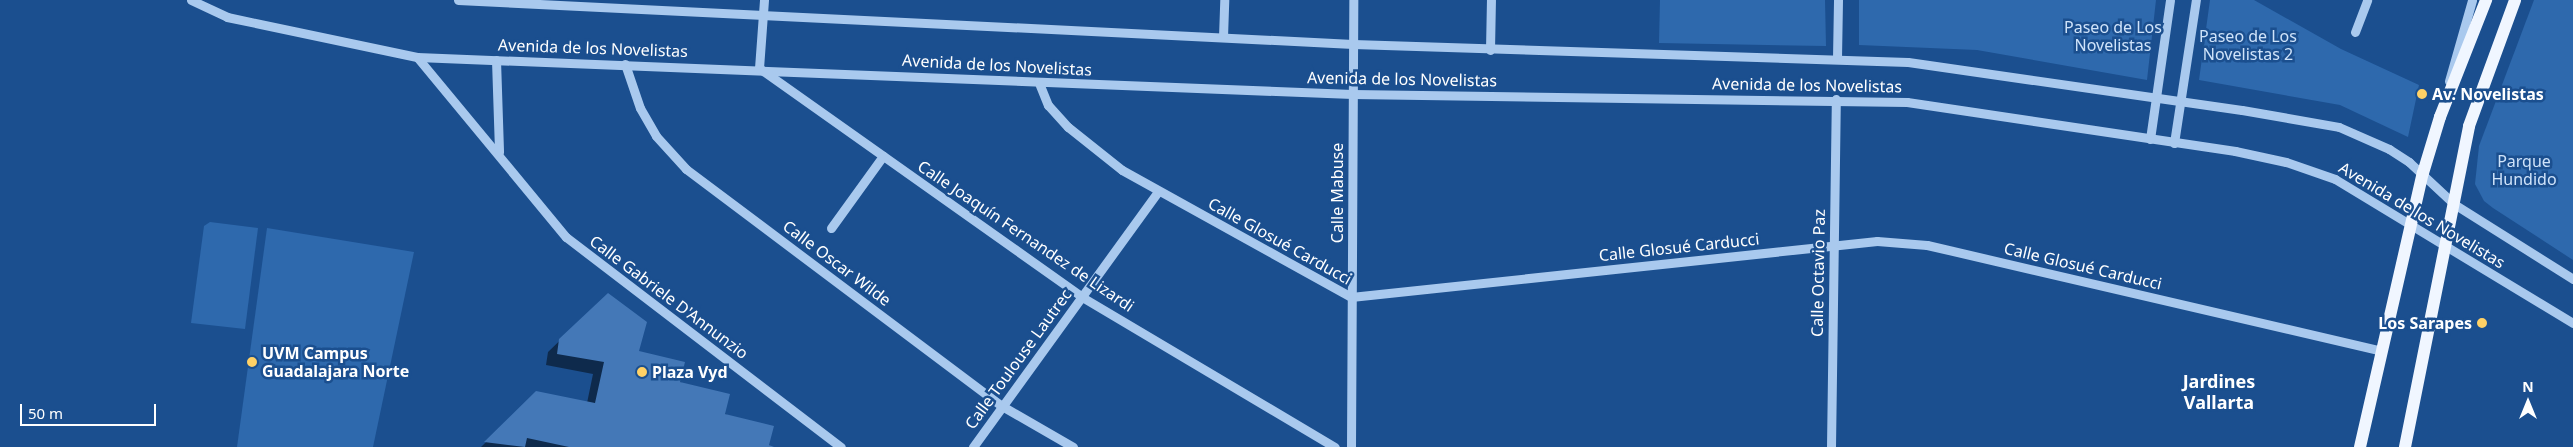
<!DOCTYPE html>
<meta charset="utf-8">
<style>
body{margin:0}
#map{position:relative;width:2573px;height:447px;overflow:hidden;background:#1b4f8f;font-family:"Noto Sans",sans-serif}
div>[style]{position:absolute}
.green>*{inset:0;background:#2e69ad}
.shadow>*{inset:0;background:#0007}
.building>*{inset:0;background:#4478b7}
.minor>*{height:9px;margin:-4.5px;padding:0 4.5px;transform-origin:4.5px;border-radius:4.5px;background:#a9c9ee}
.major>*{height:12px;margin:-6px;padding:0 6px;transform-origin:6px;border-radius:6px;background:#f0f6ff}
.dots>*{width:14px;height:14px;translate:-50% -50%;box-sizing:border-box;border:2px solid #1b4f8f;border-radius:50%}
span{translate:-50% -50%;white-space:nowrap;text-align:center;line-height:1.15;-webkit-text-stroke:5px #1b4f8f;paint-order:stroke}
.park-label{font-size:16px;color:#cfe3fa}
.street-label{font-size:16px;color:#fff}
.poi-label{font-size:16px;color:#fff;font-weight:700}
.left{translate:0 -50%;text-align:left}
.right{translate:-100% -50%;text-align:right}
.neighbourhood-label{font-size:18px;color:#fff;font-weight:700}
.north{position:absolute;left:2503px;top:377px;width:50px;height:50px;-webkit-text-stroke:4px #1b4f8f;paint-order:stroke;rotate:0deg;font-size:14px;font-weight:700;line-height:20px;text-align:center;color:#fff}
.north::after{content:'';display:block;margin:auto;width:18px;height:22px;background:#fff;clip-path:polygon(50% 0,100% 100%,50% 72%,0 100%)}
.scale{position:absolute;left:20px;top:404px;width:136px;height:22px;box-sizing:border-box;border:2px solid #fff;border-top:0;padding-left:6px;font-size:15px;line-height:18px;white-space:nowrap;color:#fff;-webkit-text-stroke:4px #1b4f8f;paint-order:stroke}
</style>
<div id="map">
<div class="green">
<div style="clip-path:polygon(1660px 0,1825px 0,1826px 46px,1659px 43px)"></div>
<div style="clip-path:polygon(1859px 0,2156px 0,2147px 80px,1977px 50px,1859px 45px)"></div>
<div style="clip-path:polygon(2210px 0,2254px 0,2341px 49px,2419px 85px,2408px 137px,2340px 105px,2199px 80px)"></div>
<div style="clip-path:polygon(2534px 0,2573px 0,2573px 260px,2493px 208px,2484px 201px,2475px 184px,2479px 146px)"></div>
<div style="clip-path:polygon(210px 222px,258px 228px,245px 329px,191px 323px,204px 226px)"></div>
<div style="clip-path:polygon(267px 228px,414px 252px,373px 447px,237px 447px)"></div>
</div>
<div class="shadow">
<div style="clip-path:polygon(608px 294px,638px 352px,772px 447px,481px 447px,537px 392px,587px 403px,593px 374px,546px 365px,548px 352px)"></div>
</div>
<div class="building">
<div style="clip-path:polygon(608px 293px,647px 322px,639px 351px,685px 362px,680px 382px,730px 394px,725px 414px,774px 426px,769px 445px,774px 447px,569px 447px,527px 438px,525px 447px,484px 442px,536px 391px,595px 403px,604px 362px,557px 354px,559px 339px)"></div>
</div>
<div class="minor">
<div style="left:191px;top:0;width:40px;rotate:25deg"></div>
<div style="left:227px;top:17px;width:194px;rotate:11.9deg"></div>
<div style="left:417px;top:57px;width:936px;rotate:2.27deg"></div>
<div style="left:1352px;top:94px;width:555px;rotate:0.83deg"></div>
<div style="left:1907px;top:102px;width:332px;rotate:8.5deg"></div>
<div style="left:2235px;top:151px;width:52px;rotate:12.2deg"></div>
<div style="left:2286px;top:162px;width:52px;rotate:19.1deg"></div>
<div style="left:2335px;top:179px;width:278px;rotate:31.2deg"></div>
<div style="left:458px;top:0;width:896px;rotate:2.81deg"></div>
<div style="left:1353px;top:44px;width:555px;rotate:1.86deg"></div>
<div style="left:1908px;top:62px;width:337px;rotate:8.2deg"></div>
<div style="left:2242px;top:110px;width:98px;rotate:9.9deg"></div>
<div style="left:2339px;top:127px;width:55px;rotate:23.7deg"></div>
<div style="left:2389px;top:149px;width:24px;rotate:33deg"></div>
<div style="left:2409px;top:162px;width:62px;rotate:43deg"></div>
<div style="left:2454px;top:204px;width:141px;rotate:32.2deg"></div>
<div style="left:764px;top:0;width:68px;rotate:94.2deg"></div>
<div style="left:759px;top:68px;width:396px;rotate:35.3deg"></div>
<div style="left:1082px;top:297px;width:294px;rotate:30.7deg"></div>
<div style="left:2355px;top:32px;width:34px;rotate:-69deg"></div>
<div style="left:1223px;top:37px;width:37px;rotate:-88deg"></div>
<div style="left:1490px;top:50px;width:50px;rotate:-88.9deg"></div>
<div style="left:417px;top:57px;width:234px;rotate:50.4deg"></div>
<div style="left:566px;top:237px;width:346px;rotate:37.4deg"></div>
<div style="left:1837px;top:58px;width:58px;rotate:-89deg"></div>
<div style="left:496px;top:60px;width:92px;rotate:88.1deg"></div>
<div style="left:625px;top:64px;width:46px;rotate:71.2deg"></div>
<div style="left:640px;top:108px;width:32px;rotate:60deg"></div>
<div style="left:656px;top:136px;width:45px;rotate:47.7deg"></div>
<div style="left:686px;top:169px;width:395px;rotate:36.9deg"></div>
<div style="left:1002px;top:406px;width:82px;rotate:30deg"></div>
<div style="left:2449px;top:81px;width:84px;rotate:-74.1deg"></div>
<div style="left:1039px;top:83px;width:24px;rotate:68deg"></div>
<div style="left:1048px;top:105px;width:30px;rotate:48deg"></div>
<div style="left:1068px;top:127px;width:69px;rotate:38.5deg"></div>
<div style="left:1122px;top:170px;width:262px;rotate:29deg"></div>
<div style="left:1351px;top:297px;width:529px;rotate:-6.08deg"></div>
<div style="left:1877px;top:241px;width:50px;rotate:4.6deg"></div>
<div style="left:1927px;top:245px;width:467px;rotate:13.1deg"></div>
<div style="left:2150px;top:139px;width:140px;rotate:-81.8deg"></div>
<div style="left:2174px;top:143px;width:145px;rotate:-81.3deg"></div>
<div style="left:831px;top:228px;width:89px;rotate:-54.2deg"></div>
<div style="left:973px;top:447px;width:316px;rotate:-54.1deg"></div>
<div style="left:1351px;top:447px;width:447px;rotate:-89.7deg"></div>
<div style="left:1831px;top:447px;width:348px;rotate:-89.2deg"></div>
</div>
<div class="major">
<div style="left:2360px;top:447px;width:281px;rotate:-77.1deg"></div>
<div style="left:2423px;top:173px;width:59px;rotate:-73.1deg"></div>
<div style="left:2440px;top:117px;width:126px;rotate:-68.5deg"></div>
<div style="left:2405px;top:447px;width:327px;rotate:-78.7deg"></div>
<div style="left:2469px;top:126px;width:134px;rotate:-69.9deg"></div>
</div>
<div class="dots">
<div style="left:2422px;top:94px;background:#ffd166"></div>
<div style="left:2482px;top:323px;background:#ffd166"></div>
<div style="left:252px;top:362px;background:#ffd166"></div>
<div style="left:642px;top:372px;background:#ffd166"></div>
</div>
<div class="park-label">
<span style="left:2113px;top:36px">Paseo de Los<br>Novelistas</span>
<span style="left:2248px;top:45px">Paseo de Los<br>Novelistas 2</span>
<span style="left:2524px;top:170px">Parque<br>Hundido</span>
</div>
<div class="street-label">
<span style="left:593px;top:48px;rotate:2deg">Avenida de los Novelistas</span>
<span style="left:997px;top:65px;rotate:3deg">Avenida de los Novelistas</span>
<span style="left:1402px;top:79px;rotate:1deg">Avenida de los Novelistas</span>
<span style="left:1807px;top:85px;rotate:1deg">Avenida de los Novelistas</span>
<span style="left:1337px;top:193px;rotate:-90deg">Calle Mabuse</span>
<span style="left:2422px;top:215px;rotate:31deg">Avenida de los Novelistas</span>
<span style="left:1026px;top:236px;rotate:34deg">Calle Joaquín Fernandez de Lizardi</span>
<span style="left:1280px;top:241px;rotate:29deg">Calle Glosué Carducci</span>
<span style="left:1679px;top:247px;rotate:-6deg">Calle Glosué Carducci</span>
<span style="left:837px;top:263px;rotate:37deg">Calle Oscar Wilde</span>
<span style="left:2083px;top:266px;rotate:13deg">Calle Glosué Carducci</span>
<span style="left:1818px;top:273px;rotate:-89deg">Calle Octavio Paz</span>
<span style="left:669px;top:297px;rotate:37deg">Calle Gabriele D'Annunzio</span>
<span style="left:1018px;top:359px;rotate:-54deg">Calle Toulouse Lautrec</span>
</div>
<div class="poi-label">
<span class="left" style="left:2432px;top:94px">Av. Novelistas</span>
<span class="right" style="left:2472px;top:323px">Los Sarapes</span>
<span class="left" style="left:262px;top:362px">UVM Campus<br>Guadalajara Norte</span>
<span class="left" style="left:652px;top:372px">Plaza Vyd</span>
</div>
<div class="neighbourhood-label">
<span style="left:2219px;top:392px">Jardines<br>Vallarta</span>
</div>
<div class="north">N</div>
<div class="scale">50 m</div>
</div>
